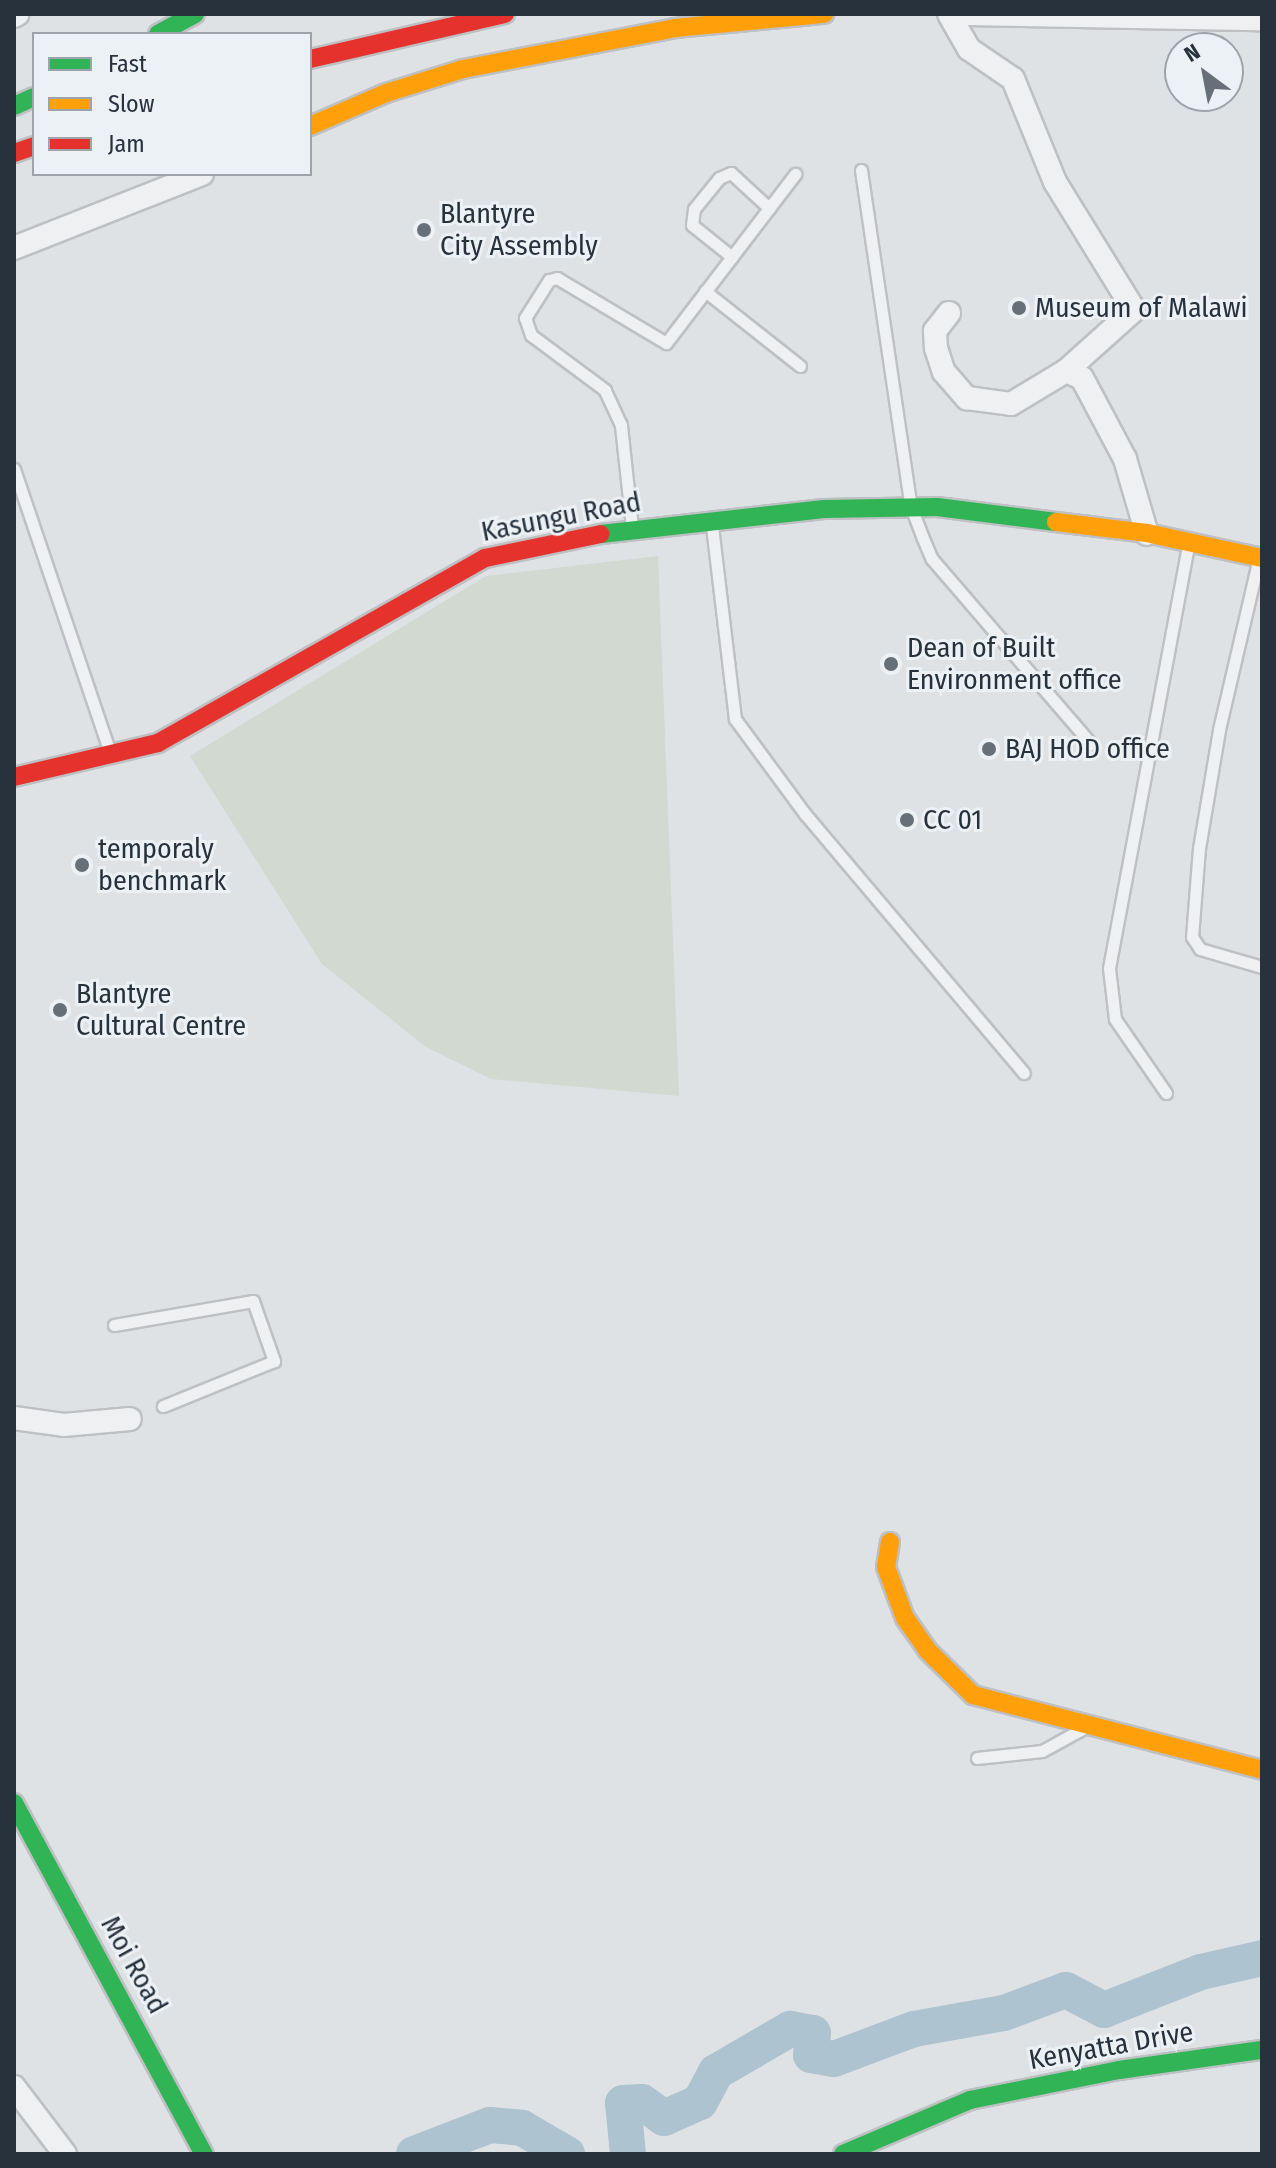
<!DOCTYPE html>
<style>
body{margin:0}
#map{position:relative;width:1276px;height:2168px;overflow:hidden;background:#dfe2e5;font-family:"Fira Sans Condensed",sans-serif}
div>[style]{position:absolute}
.green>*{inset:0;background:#d1d9d0}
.river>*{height:36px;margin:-18px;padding:0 18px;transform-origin:18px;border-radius:18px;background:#adc3d0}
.roads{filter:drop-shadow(2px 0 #bec0c3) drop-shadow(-2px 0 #bec0c3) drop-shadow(0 2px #bec0c3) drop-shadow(0 -2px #bec0c3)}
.lane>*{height:11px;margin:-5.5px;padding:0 5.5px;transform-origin:5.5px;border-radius:5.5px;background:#eff0f1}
.street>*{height:22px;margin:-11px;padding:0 11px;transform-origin:11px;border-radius:11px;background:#eff0f1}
.fast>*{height:18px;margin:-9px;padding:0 9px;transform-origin:9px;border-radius:9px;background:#30b455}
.slow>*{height:18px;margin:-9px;padding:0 9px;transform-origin:9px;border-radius:9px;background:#ff9f0a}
.jam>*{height:18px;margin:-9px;padding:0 9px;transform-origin:9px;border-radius:9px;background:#e5322d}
.dots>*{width:22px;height:22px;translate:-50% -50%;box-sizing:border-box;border:4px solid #ecf1f5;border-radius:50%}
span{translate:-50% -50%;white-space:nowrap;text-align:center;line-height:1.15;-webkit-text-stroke:6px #ecf1f5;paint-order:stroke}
.poi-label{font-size:28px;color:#27323d}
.left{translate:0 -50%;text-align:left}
.street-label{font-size:28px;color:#27323d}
.frame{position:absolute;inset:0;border:16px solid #27323d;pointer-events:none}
.legend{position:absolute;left:32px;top:32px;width:280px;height:144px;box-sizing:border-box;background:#ecf1f5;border:2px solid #9da5ab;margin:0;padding:10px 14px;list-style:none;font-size:24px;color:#27323d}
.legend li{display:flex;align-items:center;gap:16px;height:40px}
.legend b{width:40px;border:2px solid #9da5ab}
.north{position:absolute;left:1164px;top:32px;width:80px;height:80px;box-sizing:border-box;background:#ecf1f5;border:2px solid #9da5ab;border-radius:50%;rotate:328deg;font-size:22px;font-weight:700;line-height:32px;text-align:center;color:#27323d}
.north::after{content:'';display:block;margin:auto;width:28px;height:36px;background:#677078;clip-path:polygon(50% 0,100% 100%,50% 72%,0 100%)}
</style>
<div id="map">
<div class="green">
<div style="clip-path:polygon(658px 556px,679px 1096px,491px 1079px,426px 1047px,322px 964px,190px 756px,486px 576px)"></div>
</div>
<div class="river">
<div style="left:414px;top:2154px;width:81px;rotate:-20.9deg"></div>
<div style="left:490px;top:2125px;width:32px;rotate:5deg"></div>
<div style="left:522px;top:2128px;width:52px;rotate:30deg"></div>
<div style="left:628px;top:2154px;width:51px;rotate:-95.6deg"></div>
<div style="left:623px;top:2103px;width:19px;rotate:-3deg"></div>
<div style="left:642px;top:2102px;width:27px;rotate:36deg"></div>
<div style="left:664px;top:2118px;width:39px;rotate:-24deg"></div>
<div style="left:700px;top:2102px;width:34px;rotate:-62deg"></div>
<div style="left:716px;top:2072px;width:86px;rotate:-30.2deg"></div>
<div style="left:790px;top:2029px;width:23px;rotate:10deg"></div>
<div style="left:813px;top:2033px;width:22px;rotate:95deg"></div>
<div style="left:811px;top:2055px;width:23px;rotate:10deg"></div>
<div style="left:834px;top:2059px;width:85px;rotate:-20.6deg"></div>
<div style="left:914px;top:2029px;width:91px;rotate:-10.1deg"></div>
<div style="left:1004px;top:2013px;width:66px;rotate:-20.4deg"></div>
<div style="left:1066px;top:1990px;width:43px;rotate:27.8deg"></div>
<div style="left:1104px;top:2010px;width:104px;rotate:-21.4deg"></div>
<div style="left:1201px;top:1972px;width:63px;rotate:-12.9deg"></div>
</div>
<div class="roads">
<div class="lane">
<div style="left:861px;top:170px;width:341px;rotate:81.6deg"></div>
<div style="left:911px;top:507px;width:31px;rotate:69deg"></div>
<div style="left:922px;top:536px;width:25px;rotate:67deg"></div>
<div style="left:932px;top:559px;width:244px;rotate:49.3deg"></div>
<div style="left:732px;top:257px;width:51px;rotate:-141.3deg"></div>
<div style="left:692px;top:225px;width:16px;rotate:-83deg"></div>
<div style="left:694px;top:209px;width:40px;rotate:-51deg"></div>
<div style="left:719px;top:178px;width:13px;rotate:-23deg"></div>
<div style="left:731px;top:173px;width:52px;rotate:42.6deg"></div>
<div style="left:705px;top:291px;width:121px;rotate:38.3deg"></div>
<div style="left:14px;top:469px;width:299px;rotate:71.3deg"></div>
<div style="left:712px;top:526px;width:194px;rotate:83.2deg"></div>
<div style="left:735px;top:719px;width:118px;rotate:53.6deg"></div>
<div style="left:805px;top:814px;width:339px;rotate:49.8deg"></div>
<div style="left:632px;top:527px;width:103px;rotate:-96.2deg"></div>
<div style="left:621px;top:425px;width:38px;rotate:-115deg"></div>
<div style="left:605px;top:390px;width:92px;rotate:-143.4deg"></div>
<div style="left:531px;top:335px;width:18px;rotate:-109deg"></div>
<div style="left:525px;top:318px;width:45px;rotate:-57.7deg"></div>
<div style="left:549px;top:280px;width:8px;rotate:-14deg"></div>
<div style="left:557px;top:278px;width:127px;rotate:30.8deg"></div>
<div style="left:666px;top:343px;width:213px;rotate:-52.6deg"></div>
<div style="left:1258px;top:562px;width:172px;rotate:103.1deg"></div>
<div style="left:1219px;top:730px;width:120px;rotate:99.6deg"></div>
<div style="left:1199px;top:848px;width:89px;rotate:94.5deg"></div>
<div style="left:1192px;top:937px;width:14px;rotate:56deg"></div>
<div style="left:1200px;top:949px;width:65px;rotate:16.2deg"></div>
<div style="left:1166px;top:1093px;width:90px;rotate:-124.6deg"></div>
<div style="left:1115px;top:1019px;width:51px;rotate:-96.7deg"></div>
<div style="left:1109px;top:968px;width:429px;rotate:-79.4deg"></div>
<div style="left:114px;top:1325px;width:141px;rotate:-9.8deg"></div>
<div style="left:253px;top:1301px;width:64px;rotate:70.7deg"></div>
<div style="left:274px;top:1361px;width:120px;rotate:157.9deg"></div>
<div style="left:977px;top:1758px;width:65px;rotate:-6.1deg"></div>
<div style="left:1042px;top:1751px;width:46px;rotate:-28.8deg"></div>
</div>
<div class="street">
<div style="left:949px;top:14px;width:40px;rotate:60.3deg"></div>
<div style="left:969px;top:49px;width:53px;rotate:34.3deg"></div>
<div style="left:1013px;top:79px;width:111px;rotate:67.8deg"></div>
<div style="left:1055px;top:182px;width:150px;rotate:58.3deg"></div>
<div style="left:1134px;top:310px;width:91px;rotate:138.1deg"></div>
<div style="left:963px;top:14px;width:299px;rotate:1deg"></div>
<div style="left:14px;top:16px;width:4px;rotate:-27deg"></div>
<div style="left:14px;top:248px;width:202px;rotate:-21.5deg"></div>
<div style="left:949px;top:313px;width:23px;rotate:128deg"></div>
<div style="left:935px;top:331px;width:17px;rotate:87deg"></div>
<div style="left:936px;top:348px;width:25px;rotate:72deg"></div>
<div style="left:944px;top:372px;width:35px;rotate:49deg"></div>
<div style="left:967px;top:398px;width:44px;rotate:7.8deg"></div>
<div style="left:1011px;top:404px;width:64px;rotate:-31deg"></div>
<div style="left:1066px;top:371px;width:17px;rotate:24deg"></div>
<div style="left:1082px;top:378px;width:92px;rotate:62deg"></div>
<div style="left:1125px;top:459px;width:78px;rotate:73.7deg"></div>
<div style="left:14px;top:1418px;width:50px;rotate:8deg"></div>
<div style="left:64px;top:1425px;width:66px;rotate:-5.2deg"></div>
<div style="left:14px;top:2087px;width:84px;rotate:52.7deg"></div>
</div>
<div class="fast">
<div style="left:158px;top:34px;width:42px;rotate:-28.4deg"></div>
<div style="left:14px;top:106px;width:22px;rotate:-24deg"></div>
<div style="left:601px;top:534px;width:224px;rotate:-6.4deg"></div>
<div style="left:824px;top:509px;width:113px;rotate:-1deg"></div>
<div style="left:937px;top:507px;width:120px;rotate:7.2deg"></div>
<div style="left:14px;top:1803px;width:399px;rotate:61.6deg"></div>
<div style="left:843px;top:2154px;width:138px;rotate:-23deg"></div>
<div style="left:970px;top:2100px;width:152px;rotate:-11.4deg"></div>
<div style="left:1119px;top:2070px;width:144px;rotate:-8deg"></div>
</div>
<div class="slow">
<div style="left:310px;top:126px;width:83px;rotate:-23.5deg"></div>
<div style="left:386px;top:93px;width:81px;rotate:-17.3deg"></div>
<div style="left:463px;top:69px;width:216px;rotate:-10.9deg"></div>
<div style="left:675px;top:28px;width:150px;rotate:-5.4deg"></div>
<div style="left:1056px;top:522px;width:92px;rotate:6.9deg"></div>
<div style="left:1147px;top:533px;width:118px;rotate:12.3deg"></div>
<div style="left:890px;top:1542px;width:25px;rotate:99deg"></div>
<div style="left:886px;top:1567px;width:54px;rotate:69.6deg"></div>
<div style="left:905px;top:1618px;width:39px;rotate:55deg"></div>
<div style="left:927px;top:1650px;width:64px;rotate:44.4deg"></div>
<div style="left:973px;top:1695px;width:299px;rotate:14.5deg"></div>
</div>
<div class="jam">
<div style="left:310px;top:59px;width:200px;rotate:-13deg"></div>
<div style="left:14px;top:153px;width:21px;rotate:-19deg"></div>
<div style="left:14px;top:777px;width:148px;rotate:-13.3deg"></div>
<div style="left:158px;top:743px;width:376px;rotate:-29.5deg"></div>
<div style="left:485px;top:558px;width:118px;rotate:-11.7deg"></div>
</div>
</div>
<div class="dots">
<div style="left:424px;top:230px;background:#677078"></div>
<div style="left:1019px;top:308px;background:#677078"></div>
<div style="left:891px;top:664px;background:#677078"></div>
<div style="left:989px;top:749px;background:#677078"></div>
<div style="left:907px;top:820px;background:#677078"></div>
<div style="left:82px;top:865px;background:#677078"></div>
<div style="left:60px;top:1010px;background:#677078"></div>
</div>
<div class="poi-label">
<span class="left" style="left:440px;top:230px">Blantyre<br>City Assembly</span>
<span class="left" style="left:1035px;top:308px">Museum of Malawi</span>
<span class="left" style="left:907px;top:664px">Dean of Built<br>Environment office</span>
<span class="left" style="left:1005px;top:749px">BAJ HOD office</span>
<span class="left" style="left:923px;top:820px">CC 01</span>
<span class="left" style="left:98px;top:865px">temporaly<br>benchmark</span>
<span class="left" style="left:76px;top:1010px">Blantyre<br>Cultural Centre</span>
</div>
<div class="street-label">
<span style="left:561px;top:517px;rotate:-11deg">Kasungu Road</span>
<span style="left:134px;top:1965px;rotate:61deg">Moi Road</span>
<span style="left:1111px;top:2046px;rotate:-10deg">Kenyatta Drive</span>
</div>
<div class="frame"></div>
<ul class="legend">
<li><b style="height:10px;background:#30b455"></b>Fast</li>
<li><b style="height:10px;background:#ff9f0a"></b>Slow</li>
<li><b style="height:10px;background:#e5322d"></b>Jam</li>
</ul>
<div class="north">N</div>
</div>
